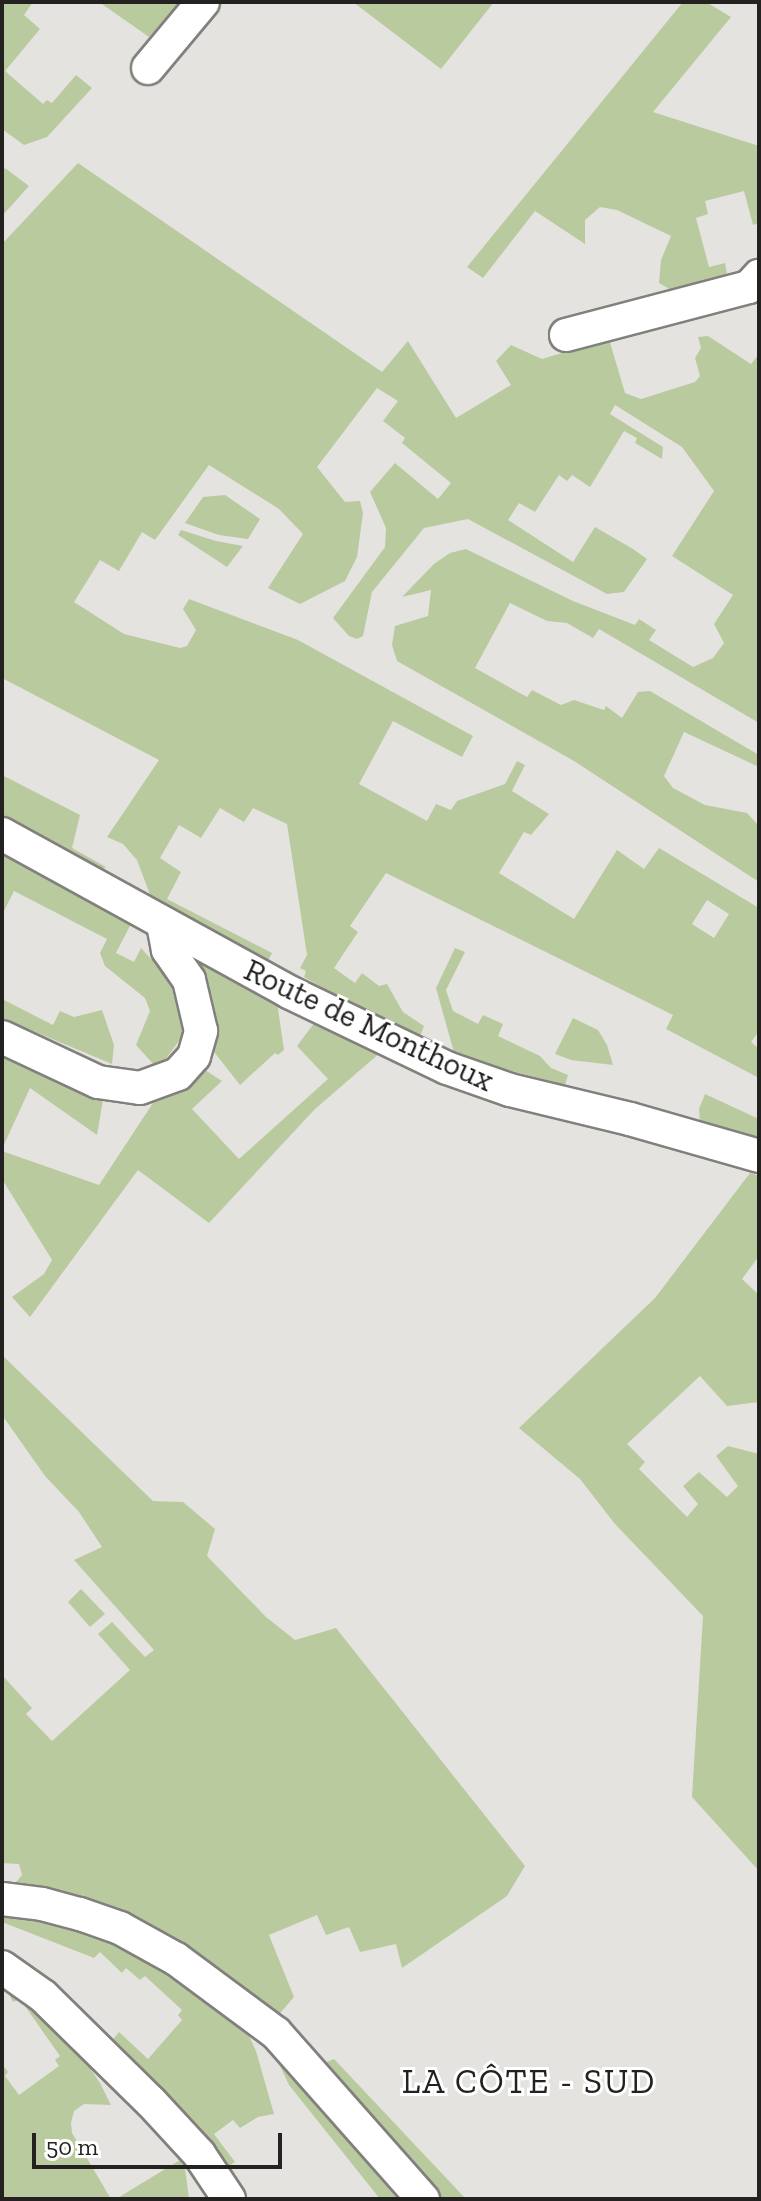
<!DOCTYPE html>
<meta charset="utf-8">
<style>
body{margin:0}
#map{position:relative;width:761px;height:2201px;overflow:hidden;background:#e5e3e0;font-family:"Zilla Slab",serif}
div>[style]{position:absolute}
.green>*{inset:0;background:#b9ca9f}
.roads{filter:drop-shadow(2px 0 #82807d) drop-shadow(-2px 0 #82807d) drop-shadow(0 2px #82807d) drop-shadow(0 -2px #82807d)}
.street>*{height:32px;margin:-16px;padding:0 16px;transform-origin:16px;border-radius:16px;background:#fff}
span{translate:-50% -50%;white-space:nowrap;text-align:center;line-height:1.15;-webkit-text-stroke:6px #fff;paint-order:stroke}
.street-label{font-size:32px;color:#232221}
.neighbourhood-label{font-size:34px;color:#232221;letter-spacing:2px}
.frame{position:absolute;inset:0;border:4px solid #232221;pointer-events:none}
.scale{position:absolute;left:32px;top:2133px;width:250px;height:36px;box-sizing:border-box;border:4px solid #232221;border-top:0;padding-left:10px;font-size:24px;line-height:28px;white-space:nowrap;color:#232221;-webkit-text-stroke:6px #fff;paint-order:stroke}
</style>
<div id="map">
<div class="green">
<div style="clip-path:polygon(2px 2px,33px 2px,24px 15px,40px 29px,5px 71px,43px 104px,47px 100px,52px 103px,76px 75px,92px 88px,47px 137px,24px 145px,2px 129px)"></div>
<div style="clip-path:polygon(99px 2px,180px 2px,149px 37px)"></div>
<div style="clip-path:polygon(353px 2px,494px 2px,441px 69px)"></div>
<div style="clip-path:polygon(683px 2px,706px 2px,731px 17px,653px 112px,759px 146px,759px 223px,753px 225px,744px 191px,705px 201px,708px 214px,696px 218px,709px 267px,725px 263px,727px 275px,671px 290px,659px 283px,661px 260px,671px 236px,617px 210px,600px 207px,585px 220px,585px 244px,535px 211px,483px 278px,467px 267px)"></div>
<div style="clip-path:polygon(evenodd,78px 163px,382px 372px,408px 341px,456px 418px,511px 385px,496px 361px,511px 345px,542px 359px,609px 339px,625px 393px,641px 399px,695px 382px,700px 376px,695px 358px,701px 348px,698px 337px,708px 336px,751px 364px,759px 354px,759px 723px,599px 629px,593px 638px,567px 623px,547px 621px,510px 603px,475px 668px,527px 697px,532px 690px,561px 705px,574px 700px,604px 710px,606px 706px,622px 718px,638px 692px,650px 691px,759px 755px,759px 767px,684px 732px,664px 776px,673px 788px,705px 805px,747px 813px,759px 826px,759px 882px,574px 761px,397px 661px,392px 645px,395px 626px,428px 616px,431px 590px,402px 597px,434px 564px,450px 553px,466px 549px,573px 601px,635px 625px,639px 619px,656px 630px,649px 640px,693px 667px,713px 658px,724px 643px,714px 624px,733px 595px,672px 556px,714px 491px,682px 447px,615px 405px,610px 414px,663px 447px,662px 459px,635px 443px,637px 438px,624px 431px,590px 487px,572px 475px,567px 481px,559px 475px,535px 512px,519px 503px,508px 520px,573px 562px,595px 527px,633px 549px,647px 559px,624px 592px,607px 594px,468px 519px,424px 528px,372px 592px,363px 636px,357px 639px,349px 636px,333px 618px,385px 547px,386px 528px,370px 492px,395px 463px,438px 499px,451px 483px,402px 443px,405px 438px,383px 421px,398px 401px,377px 388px,317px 467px,345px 502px,360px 501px,363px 513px,357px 557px,345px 581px,300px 604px,268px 588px,303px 534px,279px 509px,209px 465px,155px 540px,142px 532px,119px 571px,100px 560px,74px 602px,124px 634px,180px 648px,187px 646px,196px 630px,183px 609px,189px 599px,298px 640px,473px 736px,462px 757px,393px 721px,359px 784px,427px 821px,436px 804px,451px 810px,457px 801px,505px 784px,517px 761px,525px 765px,512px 791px,549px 814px,531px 835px,524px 832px,499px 873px,574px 919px,617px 850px,644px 869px,659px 848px,759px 908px,759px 1031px,751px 1042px,759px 1049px,759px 1078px,666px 1029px,673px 1015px,386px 873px,350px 926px,358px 932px,334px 968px,355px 983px,362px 973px,379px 986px,387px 984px,403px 1012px,424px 1026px,419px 1039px,359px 1009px,304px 977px,306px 971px,300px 968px,307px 955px,287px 824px,253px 808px,244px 822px,220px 808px,201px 838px,179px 825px,160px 858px,181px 872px,167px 899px,272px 953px,268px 961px,152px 900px,137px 860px,123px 844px,107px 837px,159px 760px,2px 678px,2px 244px,78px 163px,707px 900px,729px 914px,714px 938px,692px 924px,707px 900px)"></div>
<div style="clip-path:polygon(5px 168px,29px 186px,2px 216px,2px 173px)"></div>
<div style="clip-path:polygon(225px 495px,260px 519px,248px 539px,219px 535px,185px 523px,203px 497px)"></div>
<div style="clip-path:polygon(181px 530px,216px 541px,243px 546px,227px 567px,178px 535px)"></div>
<div style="clip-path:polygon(2px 775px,80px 815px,72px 848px,106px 867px,97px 873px,2px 822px)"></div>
<div style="clip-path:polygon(2px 852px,132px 922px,116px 953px,134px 962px,141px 948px,170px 980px,173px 993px,185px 1013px,184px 1034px,165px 1060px,155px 1066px,136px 1045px,150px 1011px,145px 998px,105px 966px,100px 953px,107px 939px,14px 891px,2px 915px)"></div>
<div style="clip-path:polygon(187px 948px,276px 995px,284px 1050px,278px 1055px,275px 1053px,240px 1085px,211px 1048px,214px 1023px,210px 998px)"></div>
<div style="clip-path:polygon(455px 948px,465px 952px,446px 990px,453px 1011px,478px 1024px,483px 1015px,503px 1024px,498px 1036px,540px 1056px,551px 1068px,568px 1075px,565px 1085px,455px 1056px,436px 988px)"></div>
<div style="clip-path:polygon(2px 999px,53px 1025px,60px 1011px,74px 1017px,102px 1010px,114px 1045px,112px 1064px,2px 1018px)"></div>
<div style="clip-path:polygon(318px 1018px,381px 1052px,315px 1109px,209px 1223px,138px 1170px,30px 1317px,12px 1297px,44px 1274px,52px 1260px,2px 1179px,2px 1151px,99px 1185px,153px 1103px,181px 1090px,202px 1068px,222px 1081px,192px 1109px,239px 1159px,328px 1079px,297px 1046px)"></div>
<div style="clip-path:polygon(573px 1018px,598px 1030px,607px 1045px,613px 1065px,571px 1060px,555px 1054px)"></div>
<div style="clip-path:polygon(2px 1051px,103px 1100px,97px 1135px,30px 1088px,2px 1149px)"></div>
<div style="clip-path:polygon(705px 1094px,759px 1119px,759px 1143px,700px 1123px,699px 1109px)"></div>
<div style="clip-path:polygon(750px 1173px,759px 1176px,759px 1256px,742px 1279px,759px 1295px,759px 1402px,727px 1406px,700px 1376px,627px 1444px,645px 1462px,639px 1469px,687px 1517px,698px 1504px,683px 1486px,699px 1472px,727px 1497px,738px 1486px,716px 1456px,728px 1446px,759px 1454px,759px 1871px,692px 1797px,703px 1616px,615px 1524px,580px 1479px,519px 1428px,655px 1298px)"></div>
<div style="clip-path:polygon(2px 1355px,153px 1501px,183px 1502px,215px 1529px,207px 1556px,266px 1617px,295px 1640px,336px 1628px,525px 1866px,507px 1896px,402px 1968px,396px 1944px,360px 1952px,349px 1927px,326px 1935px,317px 1915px,269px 1935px,294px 1997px,276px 2018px,12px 1887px,22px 1875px,19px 1864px,2px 1863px,2px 1675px,32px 1708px,26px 1714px,52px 1741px,130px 1670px,98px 1634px,112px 1622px,145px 1657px,154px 1650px,74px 1560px,102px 1547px,79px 1512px,45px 1476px,2px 1415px)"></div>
<div style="clip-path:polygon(81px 1589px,105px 1614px,90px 1627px,68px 1602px)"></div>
<div style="clip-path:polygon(2px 1908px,73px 1922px,161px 1963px,245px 2027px,256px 2051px,274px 2114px,258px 2117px,240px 2128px,233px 2120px,214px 2134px,235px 2162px,224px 2169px,110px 2043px,119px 2032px,148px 2059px,182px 2020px,178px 2015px,182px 2010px,145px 1976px,140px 1980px,126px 1968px,122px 1973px,100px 1952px,94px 1958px,2px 1922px)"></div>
<div style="clip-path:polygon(2px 1980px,70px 2042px,67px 2046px,71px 2049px,75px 2046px,100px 2083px,111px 2105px,84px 2104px,74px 2111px,71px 2123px,72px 2133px,111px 2199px,2px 2199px,2px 2064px,8px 2072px,5px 2076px,19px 2095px,59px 2066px,55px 2060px,60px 2056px,20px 1999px,13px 2002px)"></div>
<div style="clip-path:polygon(274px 2053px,414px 2199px,380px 2199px,289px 2085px)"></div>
<div style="clip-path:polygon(334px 2059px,466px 2199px,443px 2199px,316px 2066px)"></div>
<div style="clip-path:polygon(180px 2160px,185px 2168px,189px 2199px,116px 2199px)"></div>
</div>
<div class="roads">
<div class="street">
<div style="left:148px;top:68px;width:86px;rotate:-50.2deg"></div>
<div style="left:566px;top:335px;width:189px;rotate:-14.7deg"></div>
<div style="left:749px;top:287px;width:15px;rotate:-48deg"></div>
<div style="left:2px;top:834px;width:328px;rotate:28.8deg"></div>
<div style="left:289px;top:992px;width:175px;rotate:25.7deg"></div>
<div style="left:447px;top:1068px;width:67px;rotate:19.2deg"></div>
<div style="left:510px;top:1090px;width:123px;rotate:13.6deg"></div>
<div style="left:630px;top:1119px;width:134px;rotate:16deg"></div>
<div style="left:2px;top:1037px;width:106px;rotate:25.1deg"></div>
<div style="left:98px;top:1082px;width:42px;rotate:8.1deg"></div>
<div style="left:140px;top:1088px;width:40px;rotate:-20.2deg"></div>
<div style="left:178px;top:1074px;width:24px;rotate:-48deg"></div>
<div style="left:194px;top:1056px;width:26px;rotate:-74deg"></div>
<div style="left:201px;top:1031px;width:52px;rotate:-103.2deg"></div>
<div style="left:189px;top:980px;width:37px;rotate:-125deg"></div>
<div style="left:168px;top:950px;width:26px;rotate:-101deg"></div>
<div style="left:2px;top:1899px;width:40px;rotate:7.1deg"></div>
<div style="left:42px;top:1904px;width:39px;rotate:15deg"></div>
<div style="left:80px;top:1914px;width:42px;rotate:19.3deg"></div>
<div style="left:120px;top:1928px;width:64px;rotate:29deg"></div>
<div style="left:176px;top:1959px;width:124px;rotate:36.5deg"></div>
<div style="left:276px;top:2033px;width:222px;rotate:48.5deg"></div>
<div style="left:2px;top:1967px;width:50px;rotate:35.3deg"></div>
<div style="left:43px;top:1996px;width:151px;rotate:44.5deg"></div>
<div style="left:151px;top:2102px;width:71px;rotate:47.3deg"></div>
<div style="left:199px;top:2154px;width:54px;rotate:56.3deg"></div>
</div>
</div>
<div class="street-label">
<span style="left:369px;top:1025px;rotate:25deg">Route de Monthoux</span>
</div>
<div class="neighbourhood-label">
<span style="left:529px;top:2082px">LA CÔTE - SUD</span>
</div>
<div class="frame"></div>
<div class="scale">50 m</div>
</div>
